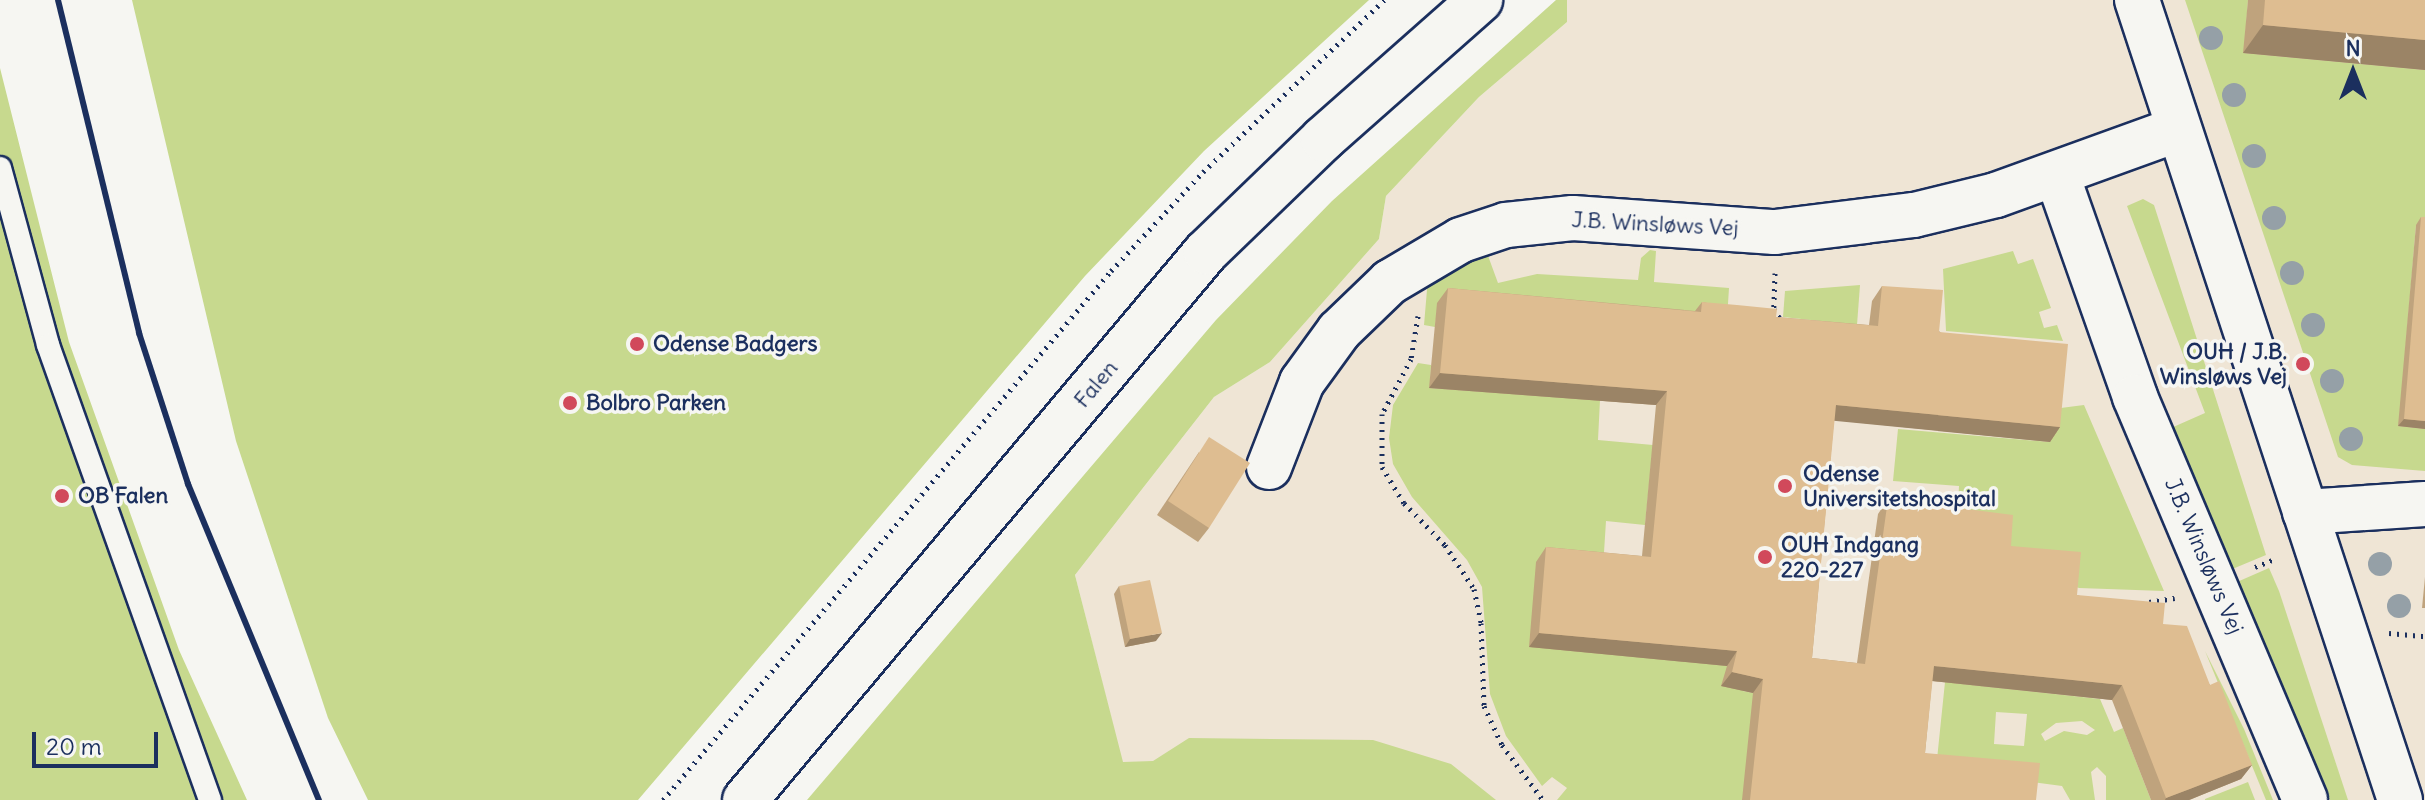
<!DOCTYPE html>
<meta charset="utf-8">
<style>
body{margin:0}
#map{position:relative;width:2425px;height:800px;overflow:hidden;background:#f6f6f2;font-family:Delius,sans-serif}
div>[style]{position:absolute}
.built>*{inset:0;background:#efe5d5}
.green>*{inset:0;background:#c7d98e}
.path>*{height:5px;margin-top:-2.5px;transform-origin:0;background:repeating-linear-gradient(90deg,#1b2f5e 0 2px,transparent 0 8px)}
.roads{filter:drop-shadow(2px 0 #1b2f5e) drop-shadow(-2px 0 #1b2f5e) drop-shadow(0 2px #1b2f5e) drop-shadow(0 -2px #1b2f5e)}
.service>*{height:22px;margin:-11px;padding:0 11px;transform-origin:11px;border-radius:11px;background:#f6f6f2}
.minor>*{height:44px;margin:-22px;padding:0 22px;transform-origin:22px;border-radius:22px;background:#f6f6f2}
.tertiary>*{height:44px;margin:-22px;padding:0 22px;transform-origin:22px;border-radius:22px;background:#f6f6f2}
.rail>*{height:6px;margin:-3px;padding:0 3px;transform-origin:3px;border-radius:3px;background:#1b2f5e}
.trees>*{width:24px;height:24px;margin:-12px;border-radius:50%;background:#95a0a7}
.wall>*{inset:0;background:#bfa37d}
.shaded-wall>*{inset:0;background:#9b8466}
.building>*{inset:0;background:#debd91}
.dots>*{width:22px;height:22px;translate:-50% -50%;box-sizing:border-box;border:4px solid #f6f6f2;border-radius:50%}
span{translate:-50% -50%;white-space:nowrap;text-align:center;line-height:1.15;-webkit-text-stroke:7px #f6f6f2;paint-order:stroke}
.street-label{font-size:22px;color:#1b2f5e}
.poi-label{font-size:22px;color:#1b2f5e;font-weight:700}
.left{translate:0 -50%;text-align:left}
.right{translate:-100% -50%;text-align:right}
.north{position:absolute;left:2313px;top:32px;width:80px;height:80px;-webkit-text-stroke:6px #f6f6f2;paint-order:stroke;rotate:0deg;font-size:22px;font-weight:700;line-height:32px;text-align:center;color:#1b2f5e}
.north::after{content:'';display:block;margin:auto;width:28px;height:36px;background:#1b2f5e;clip-path:polygon(50% 0,100% 100%,50% 72%,0 100%)}
.scale{position:absolute;left:32px;top:732px;width:126px;height:36px;box-sizing:border-box;border:4px solid #1b2f5e;border-top:0;padding-left:10px;font-size:24px;line-height:28px;white-space:nowrap;color:#1b2f5e;-webkit-text-stroke:6px #f6f6f2;paint-order:stroke}
</style>
<div id="map">
<div class="built">
<div style="clip-path:polygon(1567px 0,2425px 0,2425px 800px,1104px 800px,1130px 793px,1075px 575px,1214px 397px,1270px 362px,1379px 239px,1386px 196px,1479px 97px,1567px 22px)"></div>
</div>
<div class="green">
<div style="clip-path:polygon(132px 0,1369px 0,1204px 151px,1085px 276px,638px 800px,368px 800px,328px 718px,236px 441px)"></div>
<div style="clip-path:polygon(1556px 0,1567px 0,1567px 22px,1479px 97px,1386px 196px,1379px 239px,1270px 362px,1214px 397px,1075px 575px,1123px 762px,1153px 761px,1189px 738px,1373px 740px,1451px 764px,1496px 800px,807px 800px,1216px 320px,1332px 201px)"></div>
<div style="clip-path:polygon(2185px 0,2248px 0,2244px 53px,2425px 70px,2425px 225px,2416px 225px,2399px 426px,2425px 429px,2425px 471px,2352px 465px,2338px 457px)"></div>
<div style="clip-path:polygon(0 68px,69px 342px,179px 650px,247px 800px,0 800px)"></div>
<div style="clip-path:polygon(2143px 199px,2154px 205px,2266px 555px,2230px 570px,2171px 428px,2205px 413px,2127px 206px)"></div>
<div style="clip-path:polygon(1650px 250px,1656px 251px,1654px 282px,1729px 288px,1727px 319px,1438px 303px,1435px 327px,1424px 325px,1428px 278px,1487px 253px,1498px 283px,1537px 274px,1638px 280px,1641px 258px)"></div>
<div style="clip-path:polygon(2013px 251px,2018px 264px,2033px 259px,2051px 308px,2039px 312px,2044px 328px,2057px 325px,2063px 341px,1946px 331px,1943px 269px)"></div>
<div style="clip-path:polygon(1860px 285px,1857px 325px,1783px 317px,1785px 291px)"></div>
<div style="clip-path:polygon(1418px 363px,1431px 365px,1430px 388px,1600px 400px,1598px 440px,1653px 445px,1645px 525px,1606px 521px,1603px 568px,1727px 663px,1743px 691px,1753px 693px,1784px 800px,1557px 800px,1567px 788px,1552px 777px,1542px 786px,1506px 736px,1490px 694px,1482px 587px,1467px 560px,1412px 497px,1393px 464px,1389px 438px,1393px 405px)"></div>
<div style="clip-path:polygon(2084px 405px,2164px 591px,2079px 588px,2000px 560px,1947px 512px,1947px 503px,1958px 504px,1959px 486px,1893px 481px,1898px 429px,2050px 442px,2053px 409px)"></div>
<div style="clip-path:polygon(2269px 568px,2279px 591px,2348px 800px,2330px 800px,2237px 582px)"></div>
<div style="clip-path:polygon(2205px 651px,2244px 729px,2273px 800px,2266px 800px)"></div>
<div style="clip-path:polygon(evenodd,1945px 682px,2100px 699px,2114px 732px,2123px 728px,2151px 800px,2106px 800px,2106px 776px,2097px 767px,2091px 772px,2095px 800px,2070px 800px,2062px 786px,1936px 769px,1945px 682px,1996px 712px,2027px 714px,2024px 746px,1994px 744px,1996px 712px,1945px 682px,2082px 721px,2095px 730px,2087px 735px,2064px 731px,2045px 741px,2041px 734px,2056px 723px,2082px 721px)"></div>
<div style="clip-path:polygon(2248px 782px,2255px 800px,2205px 800px,2205px 799px)"></div>
</div>
<div class="path">
<div style="left:1775px;top:273px;width:36px;rotate:92deg"></div>
<div style="left:1774px;top:309px;width:13px;rotate:58deg"></div>
<div style="left:1418px;top:316px;width:44px;rotate:99.2deg"></div>
<div style="left:1411px;top:359px;width:62px;rotate:117.8deg"></div>
<div style="left:1382px;top:414px;width:53px;rotate:90deg"></div>
<div style="left:1382px;top:467px;width:42px;rotate:58.6deg"></div>
<div style="left:1404px;top:503px;width:59px;rotate:45.7deg"></div>
<div style="left:1445px;top:545px;width:53px;rotate:56.6deg"></div>
<div style="left:1474px;top:589px;width:35px;rotate:78deg"></div>
<div style="left:1481px;top:623px;width:83px;rotate:87.9deg"></div>
<div style="left:1484px;top:706px;width:43px;rotate:65.2deg"></div>
<div style="left:1502px;top:745px;width:69px;rotate:53.3deg"></div>
<div style="left:2255px;top:567px;width:22px;rotate:-22deg"></div>
<div style="left:2149px;top:602px;width:26px;rotate:-9deg"></div>
<div style="left:2389px;top:633px;width:36px;rotate:5deg"></div>
<div style="left:663px;top:800px;width:693px;rotate:-49.74deg"></div>
<div style="left:1111px;top:271px;width:135px;rotate:-47.1deg"></div>
<div style="left:1203px;top:172px;width:250px;rotate:-43.5deg"></div>
</div>
<div class="roads">
<div class="service">
<div style="left:0;top:168px;width:183px;rotate:74.8deg"></div>
<div style="left:48px;top:345px;width:483px;rotate:70.4deg"></div>
</div>
<div class="minor">
<div style="left:2057px;top:175px;width:235px;rotate:70.6deg"></div>
<div style="left:2135px;top:397px;width:437px;rotate:67.1deg"></div>
<div style="left:1269px;top:467px;width:91px;rotate:-68.8deg"></div>
<div style="left:1302px;top:382px;width:63px;rotate:-54deg"></div>
<div style="left:1339px;top:331px;width:71px;rotate:-43.9deg"></div>
<div style="left:1390px;top:282px;width:82px;rotate:-30.6deg"></div>
<div style="left:1461px;top:240px;width:47px;rotate:-18.4deg"></div>
<div style="left:1506px;top:225px;width:67px;rotate:-6deg"></div>
<div style="left:1573px;top:218px;width:202px;rotate:4deg"></div>
<div style="left:1775px;top:232px;width:140px;rotate:-7deg"></div>
<div style="left:1914px;top:215px;width:84px;rotate:-13.7deg"></div>
<div style="left:1996px;top:195px;width:194px;rotate:-19.9deg"></div>
<div style="left:2305px;top:512px;width:120px;rotate:-3.8deg"></div>
</div>
<div class="tertiary">
<div style="left:2137px;top:0;width:842px;rotate:71.8deg"></div>
<div style="left:745px;top:800px;width:716px;rotate:-49.93deg"></div>
<div style="left:1206px;top:252px;width:163px;rotate:-44deg"></div>
<div style="left:1323px;top:139px;width:210px;rotate:-41.5deg"></div>
</div>
</div>
<div class="rail">
<div style="left:58px;top:0;width:343px;rotate:76.3deg"></div>
<div style="left:139px;top:333px;width:159px;rotate:72deg"></div>
<div style="left:188px;top:484px;width:342px;rotate:67.5deg"></div>
</div>
<div class="trees">
<div style="left:2211px;top:38px"></div>
<div style="left:2234px;top:95px"></div>
<div style="left:2254px;top:156px"></div>
<div style="left:2274px;top:218px"></div>
<div style="left:2292px;top:273px"></div>
<div style="left:2313px;top:325px"></div>
<div style="left:2332px;top:381px"></div>
<div style="left:2351px;top:439px"></div>
<div style="left:2380px;top:564px"></div>
<div style="left:2399px;top:606px"></div>
</div>
<div class="wall">
<div style="clip-path:polygon(2248px 0,2425px 0,2425px 70px,2243px 53px)"></div>
<div style="clip-path:polygon(2421px 217px,2425px 429px,2398px 426px,2416px 225px)"></div>
<div style="clip-path:polygon(1882px 286px,2060px 427px,2050px 442px,1834px 420px,1812px 658px,1857px 663px,1878px 514px,1888px 499px,2011px 546px,2077px 595px,2163px 624px,2210px 685px,2252px 765px,2241px 779px,2189px 800px,2151px 800px,2112px 700px,1932px 681px,1925px 753px,2036px 800px,1742px 800px,1753px 693px,1721px 686px,1727px 666px,1529px 647px,1536px 562px,1546px 547px,1642px 556px,1656px 405px,1429px 388px,1437px 303px,1448px 288px,1695px 311px,1702px 302px,1776px 317px,1869px 325px,1872px 301px)"></div>
<div style="clip-path:polygon(1199px 452px,1209px 528px,1198px 542px,1157px 515px)"></div>
<div style="clip-path:polygon(2425px 577px,2425px 608px,2422px 608px)"></div>
<div style="clip-path:polygon(1119px 586px,1156px 641px,1125px 647px,1114px 594px)"></div>
</div>
<div class="shaded-wall">
<div style="clip-path:polygon(2263px 25px,2425px 40px,2425px 70px,2243px 53px)"></div>
<div style="clip-path:polygon(1440px 373px,1667px 391px,1656px 405px,1429px 388px)"></div>
<div style="clip-path:polygon(1836px 405px,2060px 427px,2050px 442px,1826px 420px)"></div>
<div style="clip-path:polygon(2404px 419px,2425px 421px,2425px 429px,2398px 426px)"></div>
<div style="clip-path:polygon(1162px 633px,1156px 641px,1125px 647px,1130px 639px)"></div>
<div style="clip-path:polygon(1539px 633px,1737px 651px,1727px 666px,1529px 647px)"></div>
<div style="clip-path:polygon(1934px 666px,2122px 685px,2112px 700px,1923px 680px)"></div>
<div style="clip-path:polygon(1732px 672px,1763px 679px,1753px 693px,1721px 686px)"></div>
<div style="clip-path:polygon(2252px 765px,2241px 779px,2189px 800px,2165px 800px,2166px 798px)"></div>
</div>
<div class="building">
<div style="clip-path:polygon(2265px 0,2425px 0,2425px 40px,2263px 25px)"></div>
<div style="clip-path:polygon(2421px 217px,2425px 217px,2425px 421px,2404px 419px)"></div>
<div style="clip-path:polygon(1882px 286px,1943px 290px,1939px 332px,2068px 344px,2060px 427px,1836px 405px,1812px 658px,1865px 664px,1888px 499px,2013px 515px,2011px 546px,2081px 552px,2077px 595px,2165px 603px,2163px 624px,2187px 626px,2210px 685px,2219px 681px,2252px 765px,2166px 798px,2122px 685px,1934px 666px,1925px 753px,2040px 763px,2036px 800px,1750px 800px,1763px 679px,1732px 672px,1737px 651px,1539px 633px,1546px 547px,1651px 557px,1667px 391px,1440px 373px,1448px 288px,1701px 312px,1702px 302px,1737px 305px,1777px 309px,1776px 317px,1878px 326px)"></div>
<div style="clip-path:polygon(1209px 437px,1250px 463px,1209px 528px,1168px 501px)"></div>
<div style="clip-path:polygon(1150px 580px,1162px 633px,1130px 639px,1119px 586px)"></div>
</div>
<div class="dots">
<div style="left:637px;top:344px;background:#d1495b"></div>
<div style="left:2303px;top:364px;background:#d1495b"></div>
<div style="left:570px;top:403px;background:#d1495b"></div>
<div style="left:1785px;top:486px;background:#d1495b"></div>
<div style="left:62px;top:496px;background:#d1495b"></div>
<div style="left:1765px;top:557px;background:#d1495b"></div>
</div>
<div class="street-label">
<span style="left:1655px;top:224px;rotate:3deg">J.B. Winsløws Vej</span>
<span style="left:1096px;top:384px;rotate:-50deg">Falen</span>
<span style="left:2204px;top:556px;rotate:67deg">J.B. Winsløws Vej</span>
</div>
<div class="poi-label">
<span class="left" style="left:653px;top:344px">Odense Badgers</span>
<span class="right" style="left:2287px;top:364px">OUH / J.B.<br>Winsløws Vej</span>
<span class="left" style="left:586px;top:403px">Bolbro Parken</span>
<span class="left" style="left:1803px;top:486px">Odense<br>Universitetshospital</span>
<span class="left" style="left:78px;top:496px">OB Falen</span>
<span class="left" style="left:1781px;top:557px">OUH Indgang<br>220-227</span>
</div>
<div class="north">N</div>
<div class="scale">20 m</div>
</div>
